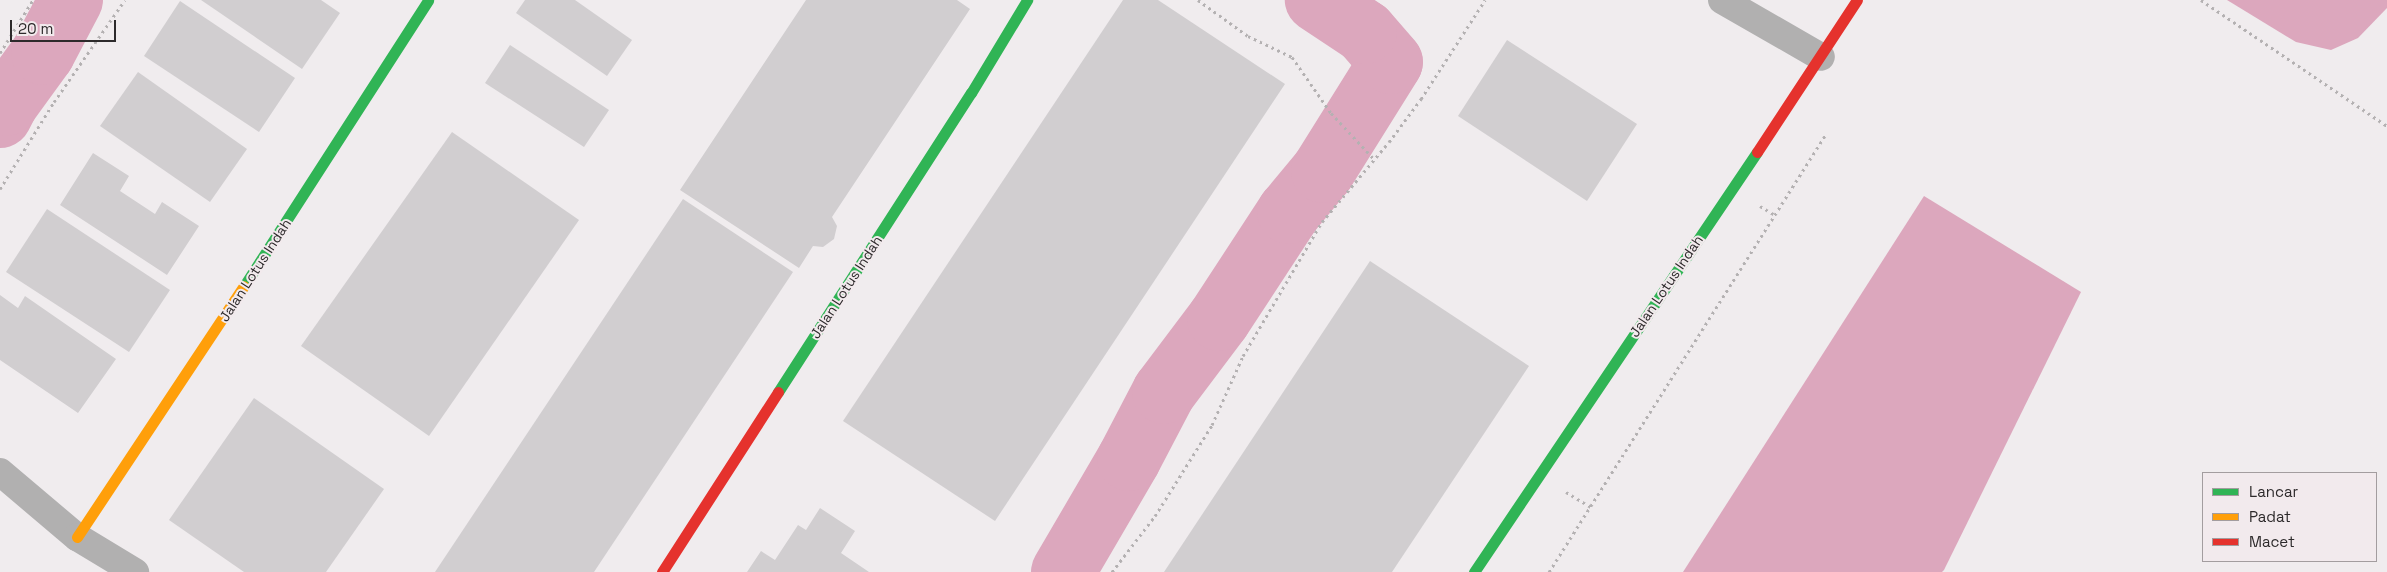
<!DOCTYPE html>
<style>
body{margin:0}
#map{position:relative;width:2387px;height:572px;overflow:hidden;background:#f0ecee;font-family:"Space Grotesk",sans-serif}
div>[style]{position:absolute}
.water>*{inset:0;background:#dca7bd}
.river>*{height:64px;margin:-32px;padding:0 32px;transform-origin:32px;border-radius:32px;background:#dca7bd}
.building>*{inset:0;background:#d1ced0}
.path>*{height:3px;margin-top:-1.5px;transform-origin:0;background:repeating-linear-gradient(90deg,#b4b1b2 0 2.5px,transparent 0 6.5px)}
.street>*{height:28px;margin:-14px;padding:0 14px;transform-origin:14px;border-radius:14px;background:#b1b0b0}
.fast>*{height:11px;margin:-5.5px;padding:0 5.5px;transform-origin:5.5px;border-radius:5.5px;background:#30b455}
.slow>*{height:11px;margin:-5.5px;padding:0 5.5px;transform-origin:5.5px;border-radius:5.5px;background:#ff9f0a}
.jam>*{height:11px;margin:-5.5px;padding:0 5.5px;transform-origin:5.5px;border-radius:5.5px;background:#e5322d}
span{translate:-50% -50%;white-space:nowrap;text-align:center;line-height:1.15;-webkit-text-stroke:4px #f2eaed;paint-order:stroke}
.street-label{font-size:14px;color:#2d2a2b}
.legend{position:absolute;left:2202px;top:472px;width:175px;height:90px;box-sizing:border-box;background:#f2eaed;border:1px solid #a39d9f;margin:0;padding:6px 9px;list-style:none;font-size:15px;color:#2d2a2b}
.legend li{display:flex;align-items:center;gap:10px;height:25px}
.legend b{width:25px;border:1px solid #a39d9f}
.scale{position:absolute;left:10px;top:20px;width:106px;height:22px;box-sizing:border-box;border:2px solid #2d2a2b;border-top:0;padding-left:6px;font-size:15px;line-height:18px;white-space:nowrap;color:#2d2a2b;-webkit-text-stroke:4px #f2eaed;paint-order:stroke}
</style>
<div id="map">
<div class="water">
<div style="clip-path:polygon(2227px 0,2387px 0,2387px 8px,2358px 38px,2331px 50px,2296px 42px)"></div>
<div style="clip-path:polygon(1924px 196px,2081px 292px,1944px 570px,1942px 572px,1683px 572px)"></div>
</div>
<div class="river">
<div style="left:0;top:116px;width:13px;rotate:-63deg"></div>
<div style="left:6px;top:104px;width:63px;rotate:-54deg"></div>
<div style="left:43px;top:53px;width:60px;rotate:-62.2deg"></div>
<div style="left:1063px;top:572px;width:131px;rotate:-59.7deg"></div>
<div style="left:1129px;top:459px;width:76px;rotate:-62.4deg"></div>
<div style="left:1164px;top:392px;width:91px;rotate:-53deg"></div>
<div style="left:1219px;top:319px;width:128px;rotate:-56.8deg"></div>
<div style="left:1289px;top:212px;width:53px;rotate:-50.3deg"></div>
<div style="left:1323px;top:171px;width:128px;rotate:-58deg"></div>
<div style="left:1391px;top:62px;width:40px;rotate:-131deg"></div>
<div style="left:1365px;top:32px;width:58px;rotate:-146.3deg"></div>
</div>
<div class="building">
<div style="clip-path:polygon(201px 0,321px 0,340px 13px,302px 69px)"></div>
<div style="clip-path:polygon(525px 0,575px 0,632px 40px,607px 76px,516px 13px)"></div>
<div style="clip-path:polygon(806px 0,957px 0,970px 9px,832px 217px,837px 226px,834px 239px,823px 247px,813px 246px,799px 268px,680px 190px)"></div>
<div style="clip-path:polygon(1123px 0,1158px 0,1285px 84px,995px 521px,843px 421px)"></div>
<div style="clip-path:polygon(180px 1px,295px 78px,259px 132px,144px 56px)"></div>
<div style="clip-path:polygon(1507px 40px,1637px 124px,1587px 201px,1458px 116px)"></div>
<div style="clip-path:polygon(510px 45px,609px 110px,584px 147px,485px 83px)"></div>
<div style="clip-path:polygon(138px 72px,247px 149px,210px 202px,100px 126px)"></div>
<div style="clip-path:polygon(452px 132px,579px 220px,429px 436px,301px 346px)"></div>
<div style="clip-path:polygon(93px 153px,129px 176px,120px 191px,155px 214px,162px 202px,199px 226px,167px 275px,60px 205px)"></div>
<div style="clip-path:polygon(683px 199px,793px 272px,594px 572px,435px 572px)"></div>
<div style="clip-path:polygon(47px 209px,170px 290px,129px 352px,6px 272px)"></div>
<div style="clip-path:polygon(1370px 261px,1529px 366px,1392px 572px,1164px 572px)"></div>
<div style="clip-path:polygon(0 295px,18px 308px,25px 296px,116px 359px,78px 413px,0 360px)"></div>
<div style="clip-path:polygon(254px 398px,384px 489px,326px 572px,244px 572px,169px 520px)"></div>
<div style="clip-path:polygon(820px 508px,855px 531px,841px 553px,869px 572px,747px 572px,761px 551px,775px 560px,798px 525px,806px 530px)"></div>
</div>
<div class="path">
<div style="left:1198px;top:0;width:62px;rotate:35.8deg"></div>
<div style="left:1248px;top:36px;width:49px;rotate:25.5deg"></div>
<div style="left:1292px;top:57px;width:68px;rotate:55.1deg"></div>
<div style="left:1331px;top:113px;width:64px;rotate:46.9deg"></div>
<div style="left:2201px;top:0;width:225px;rotate:34.1deg"></div>
<div style="left:0;top:53px;width:62px;rotate:-58.1deg"></div>
<div style="left:0;top:189px;width:102px;rotate:-58.2deg"></div>
<div style="left:54px;top:102px;width:124px;rotate:-55.2deg"></div>
<div style="left:1760px;top:206px;width:17px;rotate:31deg"></div>
<div style="left:1566px;top:492px;width:29px;rotate:31deg"></div>
<div style="left:1112px;top:572px;width:71px;rotate:-52.5deg"></div>
<div style="left:1155px;top:516px;width:107px;rotate:-57.9deg"></div>
<div style="left:1212px;top:425px;width:76px;rotate:-65.8deg"></div>
<div style="left:1243px;top:356px;width:156px;rotate:-59.5deg"></div>
<div style="left:1322px;top:222px;width:104px;rotate:-50.1deg"></div>
<div style="left:1389px;top:142px;width:54px;rotate:-53.3deg"></div>
<div style="left:1421px;top:99px;width:118px;rotate:-57.1deg"></div>
<div style="left:1549px;top:572px;width:518px;rotate:-57.69deg"></div>
</div>
<div class="street">
<div style="left:1722px;top:0;width:114px;rotate:29.9deg"></div>
<div style="left:0;top:472px;width:101px;rotate:40.2deg"></div>
<div style="left:77px;top:537px;width:68px;rotate:31.1deg"></div>
</div>
<div class="fast">
<div style="left:244px;top:286px;width:340px;rotate:-57.2deg"></div>
<div style="left:778px;top:392px;width:356px;rotate:-57.2deg"></div>
<div style="left:971px;top:93px;width:109px;rotate:-58.9deg"></div>
<div style="left:1474px;top:572px;width:506px;rotate:-56.03deg"></div>
</div>
<div class="slow">
<div style="left:77px;top:537px;width:301px;rotate:-56.4deg"></div>
</div>
<div class="jam">
<div style="left:1757px;top:152px;width:182px;rotate:-56.7deg"></div>
<div style="left:662px;top:572px;width:214px;rotate:-57.2deg"></div>
</div>
<div class="street-label">
<span style="left:255px;top:270px;rotate:-57deg">Jalan Lotus Indah</span>
<span style="left:1666px;top:286px;rotate:-56deg">Jalan Lotus Indah</span>
<span style="left:846px;top:287px;rotate:-57deg">Jalan Lotus Indah</span>
</div>
<ul class="legend">
<li><b style="height:6px;background:#30b455"></b>Lancar</li>
<li><b style="height:6px;background:#ff9f0a"></b>Padat</li>
<li><b style="height:6px;background:#e5322d"></b>Macet</li>
</ul>
<div class="scale">20 m</div>
</div>
